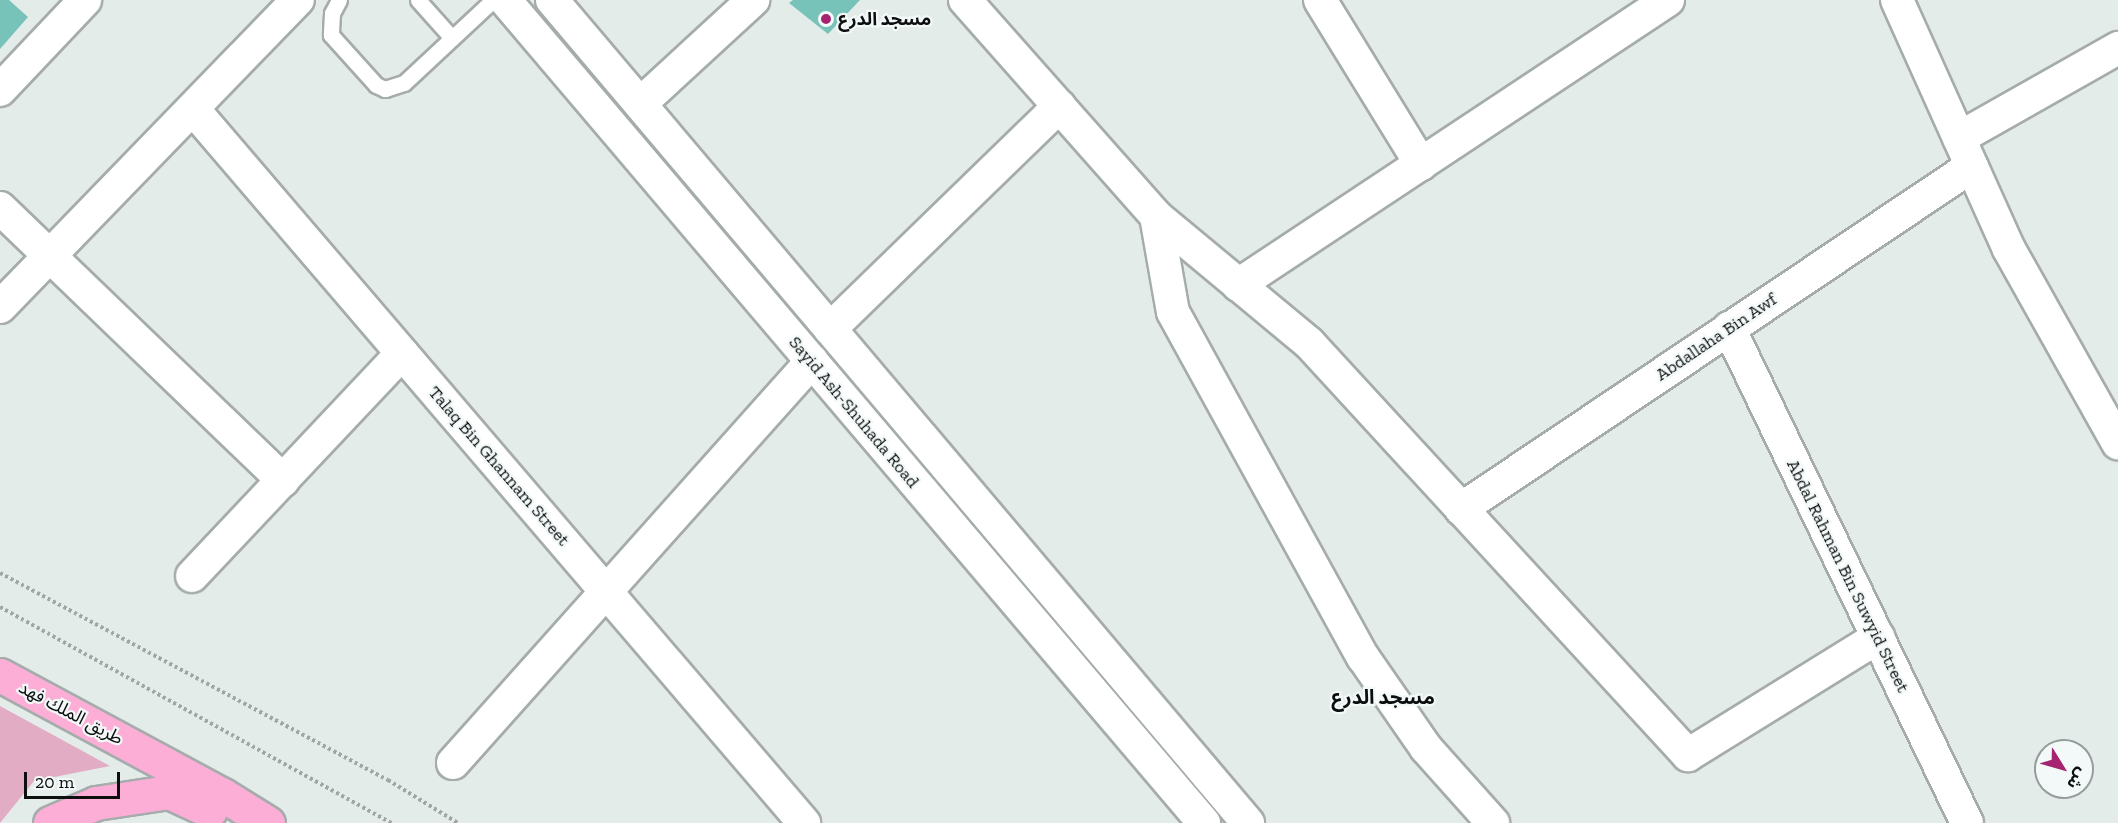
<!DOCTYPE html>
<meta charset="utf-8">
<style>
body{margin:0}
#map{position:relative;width:2118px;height:823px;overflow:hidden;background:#e4ecea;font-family:"Zilla Slab","Noto Sans Arabic",serif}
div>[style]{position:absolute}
.green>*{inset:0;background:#e1acc4}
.building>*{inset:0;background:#77c2b9}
.path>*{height:4px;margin-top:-2px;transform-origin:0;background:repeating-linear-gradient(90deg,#a0a6a5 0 3px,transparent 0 6px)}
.roads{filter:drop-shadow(2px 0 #a5acab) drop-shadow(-2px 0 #a5acab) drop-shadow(0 2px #a5acab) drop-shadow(0 -2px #a5acab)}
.service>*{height:15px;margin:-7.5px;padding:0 7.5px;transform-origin:7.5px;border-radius:7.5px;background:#fff}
.minor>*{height:32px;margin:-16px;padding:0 16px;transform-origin:16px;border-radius:16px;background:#fff}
.primary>*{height:33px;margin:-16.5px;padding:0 16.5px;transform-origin:16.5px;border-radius:16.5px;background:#fcaed7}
.dots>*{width:16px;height:16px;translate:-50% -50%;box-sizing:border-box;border:3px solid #f2f9f8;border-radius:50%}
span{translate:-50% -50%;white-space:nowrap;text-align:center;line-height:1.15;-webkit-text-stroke:4.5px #f2f9f8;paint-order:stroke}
.poi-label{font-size:18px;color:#0d0f0f;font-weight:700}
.left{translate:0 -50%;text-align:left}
.street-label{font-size:18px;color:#0d0f0f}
.neighbourhood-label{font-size:20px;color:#0d0f0f;font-weight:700}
.north{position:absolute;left:2034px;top:739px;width:60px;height:60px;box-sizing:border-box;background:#f2f9f8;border:2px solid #969b9b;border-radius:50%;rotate:127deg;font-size:16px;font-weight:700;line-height:24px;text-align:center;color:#0d0f0f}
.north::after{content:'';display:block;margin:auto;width:21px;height:27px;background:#a52370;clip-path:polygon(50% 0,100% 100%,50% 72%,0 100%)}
.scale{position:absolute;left:24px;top:772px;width:96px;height:27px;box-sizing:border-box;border:3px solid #0d0f0f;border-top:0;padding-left:8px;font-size:18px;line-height:21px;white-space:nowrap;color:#0d0f0f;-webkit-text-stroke:4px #f2f9f8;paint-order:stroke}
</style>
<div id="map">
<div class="green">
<div style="clip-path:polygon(0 706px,110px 766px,34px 781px,0 823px)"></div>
</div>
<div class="building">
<div style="clip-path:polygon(0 0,9px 0,28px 17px,0 49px)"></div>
<div style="clip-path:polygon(793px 0,860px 0,828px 34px,789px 3px)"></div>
</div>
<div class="path">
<div style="left:0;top:573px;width:440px;rotate:28.1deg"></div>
<div style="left:388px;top:780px;width:82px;rotate:31.6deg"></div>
<div style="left:0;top:607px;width:447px;rotate:28.9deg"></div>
</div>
<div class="roads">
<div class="service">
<div style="left:339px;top:0;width:15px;rotate:118deg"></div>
<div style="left:332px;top:13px;width:22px;rotate:93deg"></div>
<div style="left:331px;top:35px;width:67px;rotate:48deg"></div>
<div style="left:376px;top:85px;width:10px;rotate:24deg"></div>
<div style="left:385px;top:89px;width:20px;rotate:-18deg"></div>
<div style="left:404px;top:83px;width:122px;rotate:-43deg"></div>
<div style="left:418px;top:0;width:51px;rotate:48.2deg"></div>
</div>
<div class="minor">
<div style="left:505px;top:0;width:1080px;rotate:49.66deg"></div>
<div style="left:552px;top:0;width:1078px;rotate:49.78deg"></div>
<div style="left:965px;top:0;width:288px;rotate:48.5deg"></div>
<div style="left:1156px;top:216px;width:199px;rotate:39.7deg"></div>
<div style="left:1309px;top:343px;width:560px;rotate:47.39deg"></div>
<div style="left:1688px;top:755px;width:224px;rotate:-31.8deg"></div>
<div style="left:1320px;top:0;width:193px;rotate:58.4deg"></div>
<div style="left:1897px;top:0;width:273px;rotate:65.8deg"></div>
<div style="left:2009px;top:249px;width:223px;rotate:60.7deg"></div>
<div style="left:0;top:90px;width:124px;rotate:-46.6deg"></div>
<div style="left:640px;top:104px;width:154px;rotate:-42.6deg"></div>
<div style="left:193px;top:109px;width:940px;rotate:49.44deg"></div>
<div style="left:1959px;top:138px;width:183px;rotate:-29.5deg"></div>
<div style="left:0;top:208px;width:393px;rotate:43.9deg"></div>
<div style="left:1156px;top:216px;width:97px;rotate:80deg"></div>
<div style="left:1173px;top:312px;width:394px;rotate:61.2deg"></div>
<div style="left:1363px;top:657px;width:111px;rotate:55.3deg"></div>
<div style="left:1426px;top:748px;width:101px;rotate:48.2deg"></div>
<div style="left:1238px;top:285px;width:516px;rotate:-33.54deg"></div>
<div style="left:0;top:307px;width:428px;rotate:-45.9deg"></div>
<div style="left:1729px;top:328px;width:549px;rotate:64.32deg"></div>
<div style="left:830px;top:329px;width:320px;rotate:-44.2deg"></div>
<div style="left:1461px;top:509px;width:615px;rotate:-33.87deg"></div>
<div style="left:192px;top:576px;width:306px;rotate:-46.7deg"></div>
<div style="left:453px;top:763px;width:539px;rotate:-48.23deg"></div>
</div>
<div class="primary">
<div style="left:0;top:675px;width:253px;rotate:28.3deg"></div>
<div style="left:223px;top:795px;width:53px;rotate:31.9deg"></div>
<div style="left:50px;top:823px;width:50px;rotate:-23.5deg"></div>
<div style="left:96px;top:803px;width:74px;rotate:-8.6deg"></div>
<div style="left:169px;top:792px;width:45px;rotate:24.9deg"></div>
</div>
</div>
<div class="dots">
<div style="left:826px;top:19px;background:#a52370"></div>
</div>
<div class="poi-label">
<span class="left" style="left:838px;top:19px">مسجد الدرع</span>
</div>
<div class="street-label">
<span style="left:1716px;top:337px;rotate:-34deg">Abdallaha Bin Awf</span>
<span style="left:854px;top:412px;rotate:50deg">Sayid Ash-Shuhada Road</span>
<span style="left:499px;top:466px;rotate:49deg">Talaq Bin Ghannam Street</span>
<span style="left:1848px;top:576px;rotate:64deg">Abdal Rahman Bin Suwyid Street</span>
<span style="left:71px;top:713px;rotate:28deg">طريق الملك فهد</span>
</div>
<div class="neighbourhood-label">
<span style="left:1383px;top:697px">مسجد الدرع</span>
</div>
<div class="north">ش</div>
<div class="scale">20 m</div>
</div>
